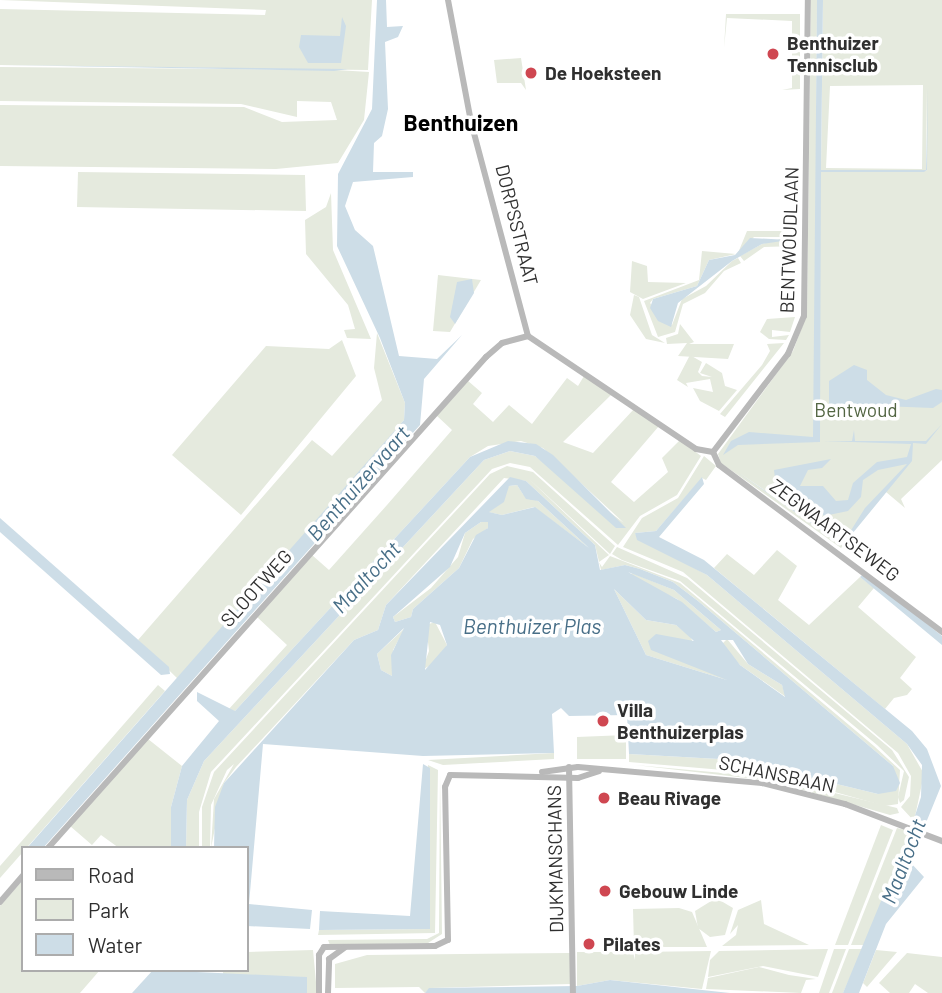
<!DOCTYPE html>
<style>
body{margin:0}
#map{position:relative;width:942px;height:993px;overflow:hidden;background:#fff;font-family:Barlow,sans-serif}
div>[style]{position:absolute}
.green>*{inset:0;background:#e5eade}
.water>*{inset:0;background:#cddde7}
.secondary>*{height:6px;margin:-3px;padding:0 3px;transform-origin:3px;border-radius:3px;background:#b9b9b9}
.dots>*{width:19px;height:19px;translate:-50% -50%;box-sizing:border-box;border:4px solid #fff;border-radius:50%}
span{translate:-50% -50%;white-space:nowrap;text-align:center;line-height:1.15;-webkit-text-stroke:7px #fff;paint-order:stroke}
.poi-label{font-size:19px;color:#2f2f2f;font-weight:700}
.left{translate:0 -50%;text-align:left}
.street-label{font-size:19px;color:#2f2f2f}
.park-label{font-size:19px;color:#526542}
.water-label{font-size:21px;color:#476e87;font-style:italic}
.quarter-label{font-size:23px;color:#000;font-weight:700}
.legend{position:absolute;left:21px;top:846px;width:228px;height:126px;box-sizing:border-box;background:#fff;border:2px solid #acacac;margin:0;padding:9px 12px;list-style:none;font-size:21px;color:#2f2f2f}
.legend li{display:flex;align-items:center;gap:14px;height:35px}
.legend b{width:35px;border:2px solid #acacac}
</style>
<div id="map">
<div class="green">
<div style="clip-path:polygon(0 0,372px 0,368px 70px,0 65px,0 9px,265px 15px,266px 10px)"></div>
<div style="clip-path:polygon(evenodd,811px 0,817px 0,816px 177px,821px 172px,926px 171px,927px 169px,927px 87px,926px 170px,821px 170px,823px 0,942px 0,942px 460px,901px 499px,905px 508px,886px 492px,842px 543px,738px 472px,839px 543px,845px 544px,841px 548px,721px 463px,718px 454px,793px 351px,807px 314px,811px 0,923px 85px,922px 169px,826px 168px,830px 86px,923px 85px)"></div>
<div style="clip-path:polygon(726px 14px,800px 14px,800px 89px,782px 90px,792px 88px,792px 21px,727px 18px,724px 48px)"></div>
<div style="clip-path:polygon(521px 58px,526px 90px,521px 83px,497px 83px,494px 60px)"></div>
<div style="clip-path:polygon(0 67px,336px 70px,369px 72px,364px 120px,338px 163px,276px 169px,0 166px,0 105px,244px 107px,282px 122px,337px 120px,331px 102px,297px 101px,297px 117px,241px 104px,0 101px)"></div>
<div style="clip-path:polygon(78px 172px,305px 175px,306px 211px,77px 207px)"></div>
<div style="clip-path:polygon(331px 193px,333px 250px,371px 339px,347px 338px,344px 330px,355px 329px,348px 305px,306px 254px,305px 220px,326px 207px)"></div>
<div style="clip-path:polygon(747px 231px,797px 231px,797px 246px,764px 247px,744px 261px,740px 256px,762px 244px,788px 237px,754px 237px,738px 253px)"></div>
<div style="clip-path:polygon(702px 251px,736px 254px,709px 260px,697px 286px,653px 299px,650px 303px,672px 325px,682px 299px,706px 286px,732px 261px,738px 258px,741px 263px,724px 271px,705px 293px,683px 304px,675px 332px,658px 337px,644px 301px,699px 280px)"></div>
<div style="clip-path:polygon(632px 261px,647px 266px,648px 282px,686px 283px,643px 299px,630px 292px)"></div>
<div style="clip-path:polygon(438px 275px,481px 280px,450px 332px,433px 331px)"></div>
<div style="clip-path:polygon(634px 295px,639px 297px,652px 335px,665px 343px,646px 339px,630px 315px)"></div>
<div style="clip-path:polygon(795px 317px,790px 332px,772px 330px,772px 337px,789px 335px,786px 340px,769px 339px,760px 332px,767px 319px)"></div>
<div style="clip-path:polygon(680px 324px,694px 342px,689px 344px,734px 344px,728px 359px,678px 356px,687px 343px,667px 344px,666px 338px,678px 334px)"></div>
<div style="clip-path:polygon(377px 333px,405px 403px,404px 420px,179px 680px,138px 640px,312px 440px,332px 456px,382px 400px,374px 368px)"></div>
<div style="clip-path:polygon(342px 340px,356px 376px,241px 515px,172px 455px,266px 346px,329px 349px)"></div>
<div style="clip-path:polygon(784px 343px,725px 417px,720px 414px,762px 365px,770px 351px,767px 344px)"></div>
<div style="clip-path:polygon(690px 355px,702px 362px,698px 372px,702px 376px,712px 377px,700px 373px,706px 363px,722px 373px,725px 386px,737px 390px,719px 411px,700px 401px,693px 388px,713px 392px,710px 379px,686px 383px,688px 387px,677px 380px)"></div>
<div style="clip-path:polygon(584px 376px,612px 394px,563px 442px,593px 453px,634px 409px,659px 426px,611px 482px,634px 502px,668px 472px,662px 458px,680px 440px,701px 456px,677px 495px,640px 516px,618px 545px,530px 467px,510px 463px,492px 469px,211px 772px,199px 812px,199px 848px,186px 848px,187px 800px,204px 761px,484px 460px,510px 451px,535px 456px,624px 523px,543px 448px,521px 441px,488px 446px,470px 457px,235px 711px,228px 710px,287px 645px,257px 617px,312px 555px,329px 570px,387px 505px,452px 430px,436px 415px,467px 380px,482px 393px,473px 404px,493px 422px,509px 405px,532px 424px,567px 378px,578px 386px)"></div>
<div style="clip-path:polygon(704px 456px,716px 466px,706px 480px,702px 478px,656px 531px,635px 533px,637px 537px,707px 575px,907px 744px,924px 774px,914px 821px,901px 807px,910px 796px,911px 776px,898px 753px,683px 572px,623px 547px,642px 518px,678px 498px)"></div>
<div style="clip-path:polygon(507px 466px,533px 472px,615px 546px,610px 554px,528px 478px,609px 555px,599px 562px,602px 567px,610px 556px,680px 583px,874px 746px,900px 770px,898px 804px,885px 806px,770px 774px,629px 762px,629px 754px,737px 760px,878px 794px,893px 766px,698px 601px,673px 582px,640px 569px,625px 565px,601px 570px,595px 545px,526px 481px,504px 478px,386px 605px,378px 630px,354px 640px,236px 767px,224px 783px,211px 848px,214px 799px,234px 764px,227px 770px,211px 805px,210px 848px,202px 848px,202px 807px,214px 772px,490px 474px)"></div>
<div style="clip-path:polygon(517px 485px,523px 494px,538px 501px,589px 548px,534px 507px,502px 515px,488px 512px,509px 486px)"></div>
<div style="clip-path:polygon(481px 522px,488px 522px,488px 528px,473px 539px,459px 568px,413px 609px,411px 617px,395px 622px,393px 617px,431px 588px,458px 557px,465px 533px)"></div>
<div style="clip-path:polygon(617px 547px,687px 578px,892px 750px,909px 777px,904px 800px,900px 803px,898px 797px,904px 771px,877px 745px,680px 581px,622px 560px,612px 554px)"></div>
<div style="clip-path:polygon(777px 550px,797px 566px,778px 600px,809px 625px,860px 577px,874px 588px,858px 607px,916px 657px,900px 678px,912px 689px,907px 695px,894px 698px,885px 709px,714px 568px,727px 554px,754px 575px)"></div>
<div style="clip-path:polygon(632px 573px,674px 590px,721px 630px,716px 632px,677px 599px,629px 577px)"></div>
<div style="clip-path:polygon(614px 589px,646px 620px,676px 625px,691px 637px,693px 644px,686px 643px,727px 680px,646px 655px)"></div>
<div style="clip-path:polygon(435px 622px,447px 645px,436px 662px,422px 670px,429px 651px,426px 625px)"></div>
<div style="clip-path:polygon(405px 628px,393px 650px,392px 676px,381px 670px,377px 654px)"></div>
<div style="clip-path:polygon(727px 639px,748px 664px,782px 685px,786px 697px,740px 665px,721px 645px)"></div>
<div style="clip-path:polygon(158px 685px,165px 691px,0 878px,0 866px)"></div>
<div style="clip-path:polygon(626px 735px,626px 759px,577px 759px,577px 737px)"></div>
<div style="clip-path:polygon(148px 739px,182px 766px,171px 807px,171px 848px,119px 848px,101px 835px,92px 845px,70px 826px)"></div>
<div style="clip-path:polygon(554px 753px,554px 759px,443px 765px,428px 760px)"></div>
<div style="clip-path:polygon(428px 765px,438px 770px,435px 933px,318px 935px,319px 930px,430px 929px)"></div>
<div style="clip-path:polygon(635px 765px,768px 777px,897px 808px,899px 813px,890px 815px,772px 781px)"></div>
<div style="clip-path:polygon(440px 773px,442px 934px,428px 943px,330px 945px,328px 940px,427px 939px,439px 933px)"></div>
<div style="clip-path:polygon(881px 825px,893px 830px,848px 945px,835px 945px)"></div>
<div style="clip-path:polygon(897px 828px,910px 831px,865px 945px,851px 945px)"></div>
<div style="clip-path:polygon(23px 880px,23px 970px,100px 970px,80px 993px,0 993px,0 906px)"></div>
<div style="clip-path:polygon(716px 898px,733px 908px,725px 935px,710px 937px,698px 928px,695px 911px)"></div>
<div style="clip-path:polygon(761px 900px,764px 924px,809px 945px,722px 946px,736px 935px,738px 925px,730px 934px,738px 910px)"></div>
<div style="clip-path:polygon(679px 908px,692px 912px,707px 947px,634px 947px,633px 909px)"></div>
<div style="clip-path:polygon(828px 949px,818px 977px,763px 966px,708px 977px,710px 960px,719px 951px)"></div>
<div style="clip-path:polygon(834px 949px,846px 949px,829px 993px,819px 993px)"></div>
<div style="clip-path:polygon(849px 949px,863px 949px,843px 993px,832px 993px)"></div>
<div style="clip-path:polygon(313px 950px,317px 993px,307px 993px,306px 977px,223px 976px,223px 970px,247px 970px,247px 952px)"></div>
<div style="clip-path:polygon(876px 950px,897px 952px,867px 987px,863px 983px)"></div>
<div style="clip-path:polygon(711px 951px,702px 989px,610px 980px,577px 986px,577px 952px,633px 952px,635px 960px,635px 952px)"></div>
<div style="clip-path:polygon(570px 953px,571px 984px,430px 988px,425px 993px,419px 987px,335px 988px,335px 964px,367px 955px)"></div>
<div style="clip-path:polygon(907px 953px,942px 957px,942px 993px,928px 993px,915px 984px,909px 993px,890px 993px,879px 983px)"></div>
<div style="clip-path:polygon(759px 967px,789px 975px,816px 979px,806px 980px,801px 993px,706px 989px,708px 978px)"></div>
</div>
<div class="water">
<div style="clip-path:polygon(377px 0,386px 0,387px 27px,403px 26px,398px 37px,385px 42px,388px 109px,382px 136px,374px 143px,373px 172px,413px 172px,413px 177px,353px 182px,345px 206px,355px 230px,373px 246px,399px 356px,437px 359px,462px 335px,424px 379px,420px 425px,43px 848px,27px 848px,404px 420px,405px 403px,380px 338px,337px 246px,338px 174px,372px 109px)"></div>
<div style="clip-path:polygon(817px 0,823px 0,821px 170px,926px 170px,928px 86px,927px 170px,924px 172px,821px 172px,820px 442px,738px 445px,723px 455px,731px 441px,749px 432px,813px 437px)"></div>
<div style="clip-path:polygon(342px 17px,346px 26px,341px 63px,308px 63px,299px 47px,301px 35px,340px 36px)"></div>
<div style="clip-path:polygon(0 65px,263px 68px,348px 69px,334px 71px)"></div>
<div style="clip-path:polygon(750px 238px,789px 240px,762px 244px,732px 261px,678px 303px,671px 327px,658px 321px,650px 308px,653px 299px,697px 286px,709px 260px,735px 255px)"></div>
<div style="clip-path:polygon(472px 279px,474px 293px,455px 324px,450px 317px,457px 282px)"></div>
<div style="clip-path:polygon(854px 365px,867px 370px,867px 380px,886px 395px,906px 400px,936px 389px,942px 390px,942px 402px,933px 408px,882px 406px,857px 411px,855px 419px,851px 410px,834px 414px,829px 409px,829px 381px)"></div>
<div style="clip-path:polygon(942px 424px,926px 444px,913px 443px,912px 461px,843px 545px,737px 472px,843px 543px,865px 508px,907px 464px,878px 470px,863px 480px,861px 497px,848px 511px,824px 516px,813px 502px,775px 478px,774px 470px,831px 459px,822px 468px,808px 470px,800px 486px,823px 486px,836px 501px,848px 500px,853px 483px,877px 462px,907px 457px,911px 444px,823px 441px,852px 441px,854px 430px,855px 441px,926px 441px)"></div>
<div style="clip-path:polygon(508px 441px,536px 444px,553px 455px,626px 528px,616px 528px,535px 456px,510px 451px,484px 460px,204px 761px,187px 800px,186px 848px,171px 848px,171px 807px,182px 766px,219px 721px,197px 701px,197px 692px,235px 711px,470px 457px)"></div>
<div style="clip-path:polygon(evenodd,510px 477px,526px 481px,595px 545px,600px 570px,625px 565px,640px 569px,673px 582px,698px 601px,893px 766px,900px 783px,896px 791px,878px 794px,737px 760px,629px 754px,627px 715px,569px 716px,561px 708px,552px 714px,554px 753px,423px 756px,263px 744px,249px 904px,312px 910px,310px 929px,247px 926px,247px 848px,214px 848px,215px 807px,224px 783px,354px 640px,378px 630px,386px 605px,510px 477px,517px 485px,526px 499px,538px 501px,589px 548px,535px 507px,502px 515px,489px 512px,504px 502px,509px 486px,517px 485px,510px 477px,481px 522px,488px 522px,488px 528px,476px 535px,459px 568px,413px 609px,411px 617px,395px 622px,393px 617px,450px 567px,465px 533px,481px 522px,510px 477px,628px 572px,674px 590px,721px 630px,716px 632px,682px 602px,628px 572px,510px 477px,614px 589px,646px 620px,676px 625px,694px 641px,656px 634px,648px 641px,651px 650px,727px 680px,646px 655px,614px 589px,510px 477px,430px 622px,440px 625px,447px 645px,425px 670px,430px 622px,510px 477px,404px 628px,391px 655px,392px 676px,381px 670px,377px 654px,404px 628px,510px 477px,721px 640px,733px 640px,748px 664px,782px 685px,785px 697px,740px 665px,721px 640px)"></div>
<div style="clip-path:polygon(702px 477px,704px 484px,659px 537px,704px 560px,912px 731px,927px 749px,941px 786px,910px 862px,924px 877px,886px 924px,859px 993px,843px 993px,910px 831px,921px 797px,922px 765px,907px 744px,707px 575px,637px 540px,635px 533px,656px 531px)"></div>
<div style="clip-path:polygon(0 518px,169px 667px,170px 674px,161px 675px,0 532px)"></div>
<div style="clip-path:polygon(864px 573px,942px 636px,942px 645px,860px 577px)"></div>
<div style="clip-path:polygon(423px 764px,430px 768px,430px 929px,319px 930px,320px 911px,410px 916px)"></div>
<div style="clip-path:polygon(153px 970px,307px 977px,307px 993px,132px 993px)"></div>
<div style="clip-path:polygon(610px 980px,730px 993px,425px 993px,429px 988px,577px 986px)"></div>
</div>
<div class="secondary">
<div style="left:448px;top:0;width:124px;rotate:79.3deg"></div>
<div style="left:471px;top:122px;width:221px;rotate:75.1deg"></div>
<div style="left:528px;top:336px;width:202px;rotate:33.9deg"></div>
<div style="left:696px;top:449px;width:17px;rotate:10deg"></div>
<div style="left:713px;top:452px;width:123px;rotate:-52.6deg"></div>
<div style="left:788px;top:354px;width:41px;rotate:-67.2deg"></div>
<div style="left:804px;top:316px;width:316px;rotate:-89.3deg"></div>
<div style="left:713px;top:452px;width:14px;rotate:65deg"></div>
<div style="left:719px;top:465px;width:279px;rotate:36.8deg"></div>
<div style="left:569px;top:767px;width:226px;rotate:89deg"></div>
<div style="left:542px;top:772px;width:36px;rotate:-8deg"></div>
<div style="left:578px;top:767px;width:185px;rotate:5deg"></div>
<div style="left:762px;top:783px;width:86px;rotate:14.2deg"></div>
<div style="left:845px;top:804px;width:104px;rotate:20.9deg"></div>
<div style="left:48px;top:848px;width:658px;rotate:-48.27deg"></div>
<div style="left:486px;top:357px;width:21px;rotate:-41deg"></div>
<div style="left:502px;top:343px;width:27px;rotate:-15deg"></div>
<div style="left:0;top:902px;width:35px;rotate:-49deg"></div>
<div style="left:319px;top:993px;width:38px;rotate:-90deg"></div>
<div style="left:319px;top:955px;width:9px;rotate:-58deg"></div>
<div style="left:324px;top:947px;width:111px;rotate:-0.5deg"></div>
<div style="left:435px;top:946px;width:14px;rotate:-25deg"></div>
<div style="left:448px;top:940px;width:153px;rotate:-91.1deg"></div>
<div style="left:445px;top:787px;width:13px;rotate:-67deg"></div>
<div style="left:450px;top:775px;width:128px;rotate:1.3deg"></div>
<div style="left:578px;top:778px;width:22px;rotate:-18deg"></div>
<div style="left:328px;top:993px;width:34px;rotate:-88deg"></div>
<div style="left:329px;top:959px;width:19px;rotate:-36deg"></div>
</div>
<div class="dots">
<div style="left:773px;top:54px;background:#cf4751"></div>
<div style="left:531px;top:73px;background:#cf4751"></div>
<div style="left:603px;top:721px;background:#cf4751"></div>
<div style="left:604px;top:798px;background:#cf4751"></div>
<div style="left:605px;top:891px;background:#cf4751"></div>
<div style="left:589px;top:944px;background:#cf4751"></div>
</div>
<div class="poi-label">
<span class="left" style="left:787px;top:54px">Benthuizer<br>Tennisclub</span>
<span class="left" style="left:545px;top:73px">De Hoeksteen</span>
<span class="left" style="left:617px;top:721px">Villa<br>Benthuizerplas</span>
<span class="left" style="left:618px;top:798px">Beau Rivage</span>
<span class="left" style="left:619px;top:891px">Gebouw Linde</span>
<span class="left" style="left:603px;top:944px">Pilates</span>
</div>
<div class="street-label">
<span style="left:517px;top:225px;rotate:76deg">DORPSSTRAAT</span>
<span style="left:789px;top:240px;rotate:-88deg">BENTWOUDLAAN</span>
<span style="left:835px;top:530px;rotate:37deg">ZEGWAARTSEWEG</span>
<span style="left:256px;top:588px;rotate:-48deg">SLOOTWEG</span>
<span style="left:777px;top:774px;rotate:12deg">SCHANSBAAN</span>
<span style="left:555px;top:859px;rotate:-91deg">DIJKMANSCHANS</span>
</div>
<div class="park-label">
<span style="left:856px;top:410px">Bentwoud</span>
</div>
<div class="water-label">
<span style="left:358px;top:483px;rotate:-49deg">Benthuizervaart</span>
<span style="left:366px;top:577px;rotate:-47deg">Maaltocht</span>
<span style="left:532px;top:626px">Benthuizer Plas</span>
<span style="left:903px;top:861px;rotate:-69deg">Maaltocht</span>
</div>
<div class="quarter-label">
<span style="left:461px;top:122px">Benthuizen</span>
</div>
<ul class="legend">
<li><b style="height:9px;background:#b9b9b9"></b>Road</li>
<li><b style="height:19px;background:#e5eade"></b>Park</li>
<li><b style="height:19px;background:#cddde7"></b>Water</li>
</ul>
</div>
